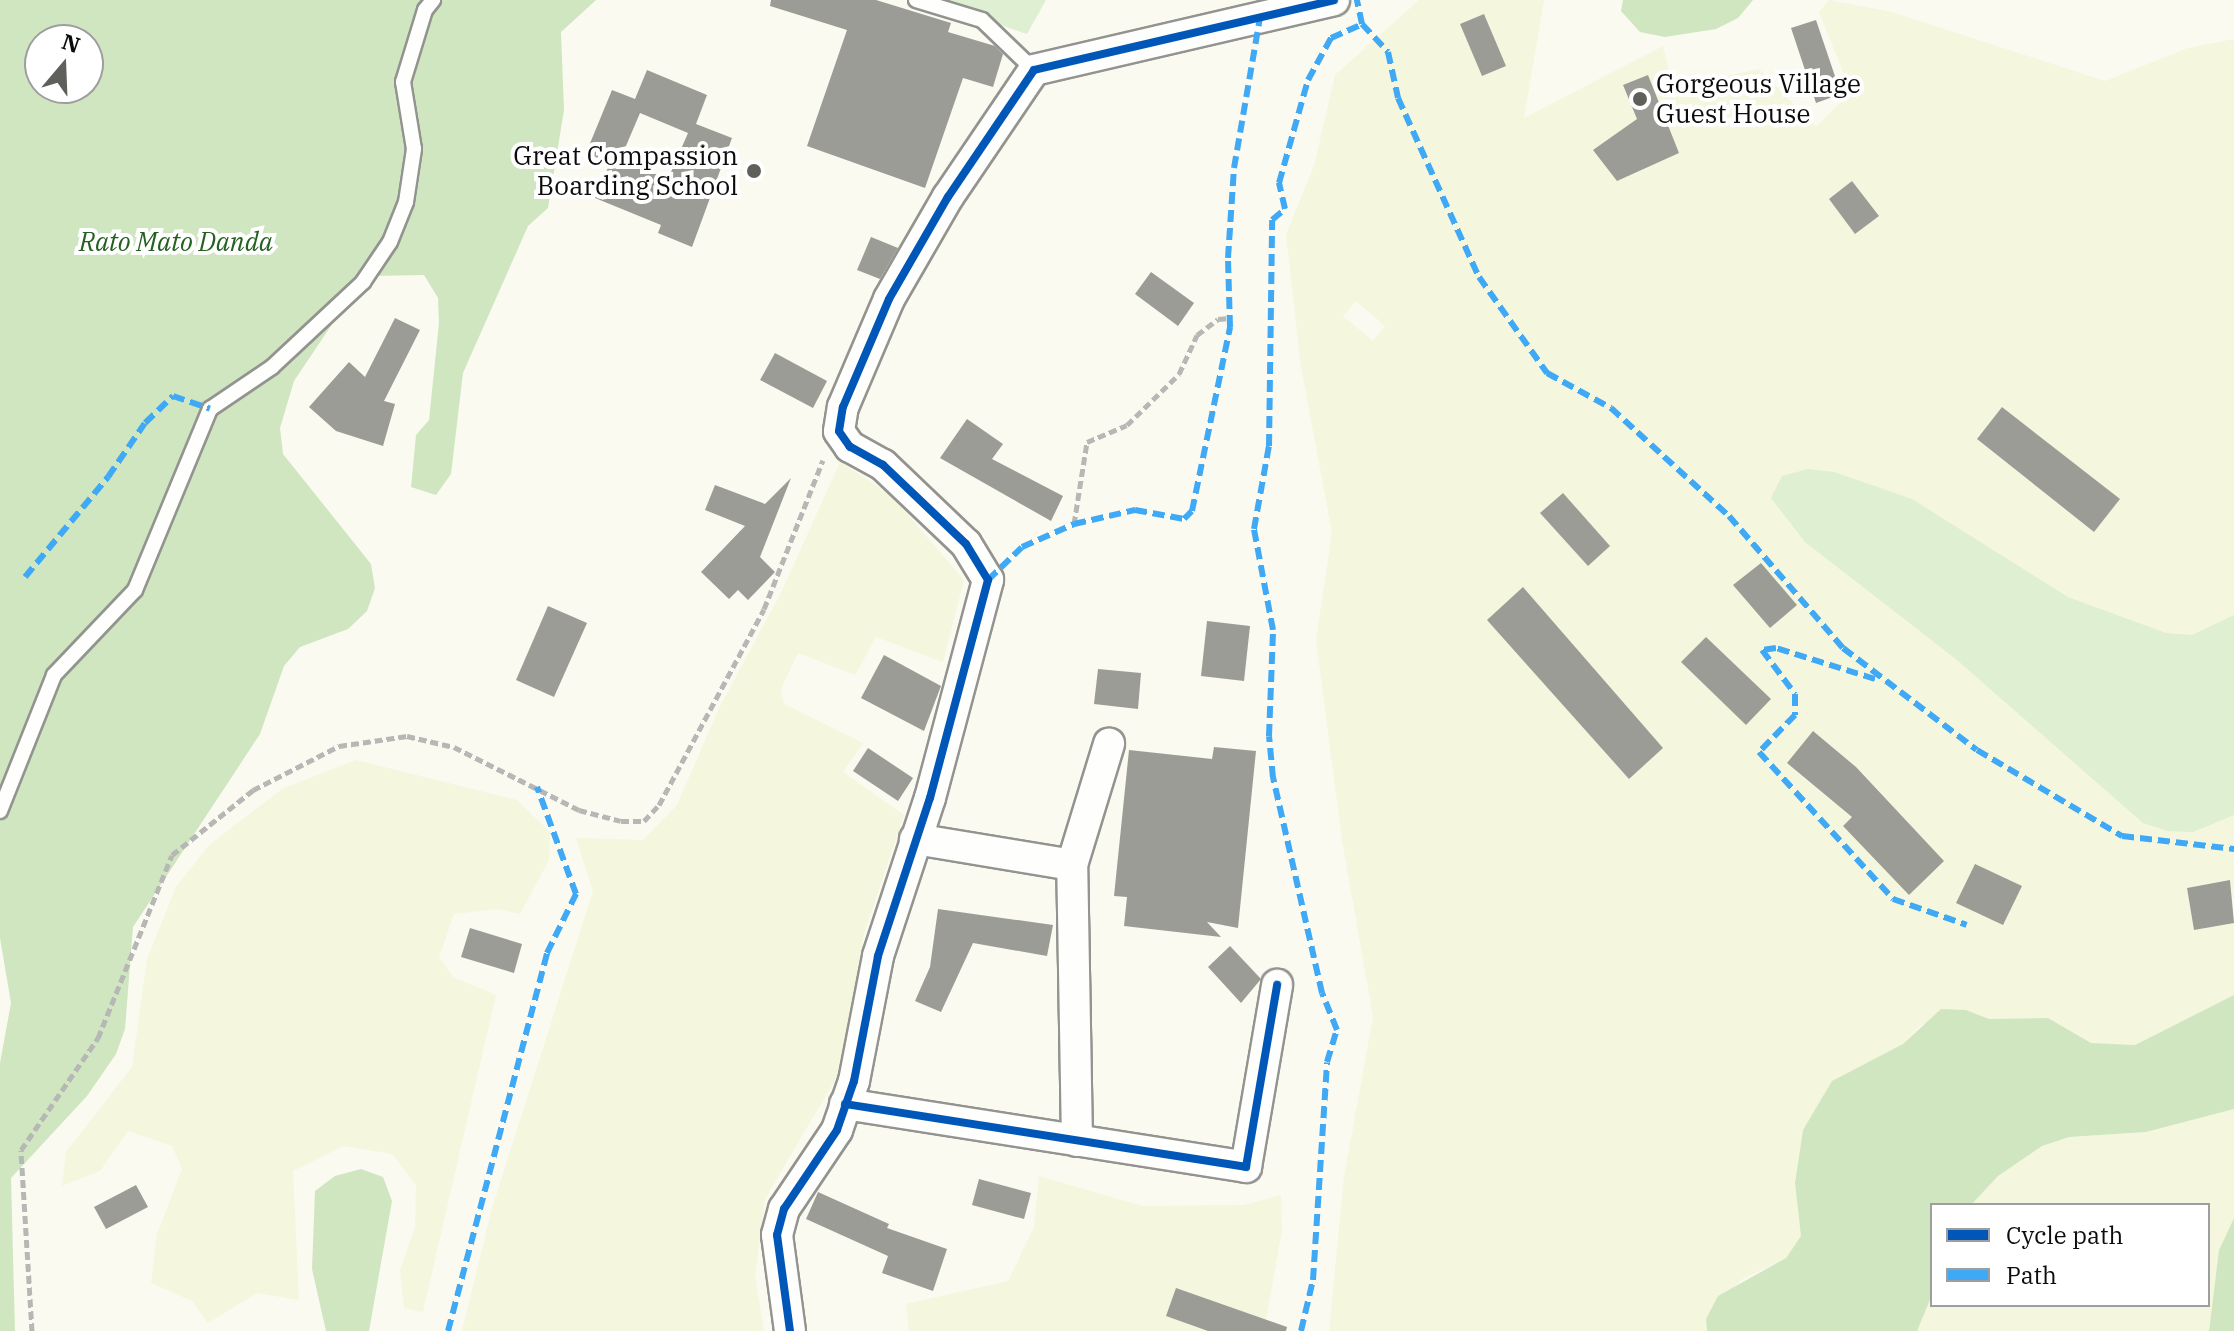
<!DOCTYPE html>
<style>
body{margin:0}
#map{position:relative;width:2234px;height:1331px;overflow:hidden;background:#fafaf0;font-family:"IBM Plex Serif",serif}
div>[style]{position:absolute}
.farmland>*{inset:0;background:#f4f6dd}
.green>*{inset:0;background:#dfefd1}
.forest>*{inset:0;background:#cfe6c0}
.building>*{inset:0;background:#9c9c96}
.path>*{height:5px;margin-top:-2.5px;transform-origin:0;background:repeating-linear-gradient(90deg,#b7b7b5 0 8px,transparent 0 12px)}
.roads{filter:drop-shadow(2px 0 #93938f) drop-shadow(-2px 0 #93938f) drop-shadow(0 2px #93938f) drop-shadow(0 -2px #93938f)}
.service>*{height:14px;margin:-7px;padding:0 7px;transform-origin:7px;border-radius:7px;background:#fefefd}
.minor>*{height:30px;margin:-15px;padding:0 15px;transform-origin:15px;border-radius:15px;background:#fefefd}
.quiet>*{height:6px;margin-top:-3px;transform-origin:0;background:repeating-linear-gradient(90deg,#3fa9f5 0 12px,transparent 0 18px)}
.cycleway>*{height:8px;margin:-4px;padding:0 4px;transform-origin:4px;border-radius:4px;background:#0057b8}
.dots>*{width:22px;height:22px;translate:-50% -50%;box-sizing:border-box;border:4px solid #fff;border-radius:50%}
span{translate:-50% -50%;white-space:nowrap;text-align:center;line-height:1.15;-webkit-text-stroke:8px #fff;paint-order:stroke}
.poi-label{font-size:26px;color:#0c0c0c}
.left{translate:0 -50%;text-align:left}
.right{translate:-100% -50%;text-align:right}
.park-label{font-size:26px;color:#246020;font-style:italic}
.legend{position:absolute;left:1930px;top:1203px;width:280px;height:104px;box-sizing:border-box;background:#fff;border:2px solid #9e9e9e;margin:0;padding:10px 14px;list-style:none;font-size:24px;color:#0c0c0c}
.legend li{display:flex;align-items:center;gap:16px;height:40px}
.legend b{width:40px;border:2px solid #9e9e9e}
.north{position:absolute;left:24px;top:24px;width:80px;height:80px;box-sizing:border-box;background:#fff;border:2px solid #9e9e9e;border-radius:50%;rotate:19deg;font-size:22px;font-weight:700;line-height:32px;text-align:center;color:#0c0c0c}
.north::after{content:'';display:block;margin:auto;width:28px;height:36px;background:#5f5f5c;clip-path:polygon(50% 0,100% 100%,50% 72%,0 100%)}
</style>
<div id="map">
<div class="farmland">
<div style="clip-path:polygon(evenodd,1419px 0,1544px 0,1524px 118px,1663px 46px,1673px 87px,1759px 69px,1816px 127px,1851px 92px,1819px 12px,1829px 0,1892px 12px,2105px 81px,2188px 48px,2234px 39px,2234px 904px,2230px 880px,2187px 888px,2194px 930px,2234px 923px,2234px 995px,2135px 1045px,2091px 1043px,2048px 1018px,1989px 1019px,1966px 1010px,1921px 1025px,1903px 1044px,1832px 1081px,1803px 1131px,1795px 1183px,1801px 1236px,1786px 1258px,1741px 1280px,1706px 1318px,1707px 1331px,1329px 1331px,1344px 1177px,1373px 1017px,1342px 840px,1316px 640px,1332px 533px,1301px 367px,1286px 234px,1314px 166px,1335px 75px,1419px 0,1485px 15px,1506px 66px,1482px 76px,1460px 24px,1485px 15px,1419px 0,1648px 76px,1679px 153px,1656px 163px,1623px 86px,1648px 76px,1419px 0,1356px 301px,1385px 326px,1373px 341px,1343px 316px,1356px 301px,1419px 0,2002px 407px,2119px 499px,2094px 532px,1977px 439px,2002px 407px)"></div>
<div style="clip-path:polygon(840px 462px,891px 495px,964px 580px,943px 662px,876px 637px,855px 675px,798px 653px,781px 689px,784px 704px,863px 743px,843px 772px,904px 815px,863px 937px,842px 1068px,765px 1199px,755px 1276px,764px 1331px,462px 1331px,492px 1208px,593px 891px,576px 838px,643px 840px,677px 805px,719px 708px,781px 593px)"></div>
<div style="clip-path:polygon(356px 760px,517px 800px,550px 832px,549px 860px,520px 914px,497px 909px,454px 914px,439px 957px,453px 977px,496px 995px,423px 1312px,404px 1308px,400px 1270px,415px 1227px,416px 1185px,392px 1154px,343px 1146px,293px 1171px,299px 1300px,257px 1293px,208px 1323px,192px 1301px,151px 1283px,157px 1234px,182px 1169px,172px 1146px,128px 1131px,100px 1171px,62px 1186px,66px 1152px,132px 1067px,147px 959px,176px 887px,209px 845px,282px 789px)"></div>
<div style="clip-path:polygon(2234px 1109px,2234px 1218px,2219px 1250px,2209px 1331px,1917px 1331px,1932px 1295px,1932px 1305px,2208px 1305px,2208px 1205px,1971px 1205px,1998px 1176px,2042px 1146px,2069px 1137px,2146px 1132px)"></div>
<div style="clip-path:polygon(1039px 1176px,1142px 1206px,1244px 1205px,1281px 1195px,1282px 1230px,1264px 1331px,909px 1331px,906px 1304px,1008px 1281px,1034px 1227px)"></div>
</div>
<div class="green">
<div style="clip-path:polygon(928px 0,1046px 0,1027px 34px)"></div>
<div style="clip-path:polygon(1808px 469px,1834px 472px,1912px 499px,2068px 597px,2166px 633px,2192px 635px,2234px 615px,2234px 815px,2193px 832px,2168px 831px,2143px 823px,1957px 660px,1805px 542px,1771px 498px,1782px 476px)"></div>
</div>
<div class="forest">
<div style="clip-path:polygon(evenodd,0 0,596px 0,561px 32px,564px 110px,548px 208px,528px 226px,463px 373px,451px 474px,436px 495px,411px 487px,416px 435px,429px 420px,439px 323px,438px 298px,424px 275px,373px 276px,353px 293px,294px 381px,280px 428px,283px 454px,371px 564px,375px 588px,367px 611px,348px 629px,300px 647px,284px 666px,260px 734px,133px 927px,125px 1029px,116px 1054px,87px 1096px,11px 1178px,15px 1331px,0 1331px,0 1063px,11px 1003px,0 938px,0 0,40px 40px,88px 40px,88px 88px,40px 88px,40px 40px)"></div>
<div style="clip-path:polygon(1623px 0,1753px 0,1738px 18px,1716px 29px,1665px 37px,1640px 32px,1621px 11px)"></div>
<div style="clip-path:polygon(2234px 995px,2234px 1109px,2146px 1132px,2069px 1137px,2042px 1146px,1998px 1176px,1971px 1205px,1932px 1205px,1932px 1295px,1917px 1331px,1707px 1331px,1706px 1319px,1718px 1296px,1786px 1258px,1801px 1236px,1795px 1183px,1803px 1130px,1832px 1081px,1903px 1044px,1941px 1009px,1966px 1010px,1989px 1019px,2048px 1018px,2091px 1043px,2135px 1045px)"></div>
<div style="clip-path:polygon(361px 1169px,383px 1177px,392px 1201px,369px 1331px,326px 1331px,312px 1269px,315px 1191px,335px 1176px)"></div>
<div style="clip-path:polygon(2234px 1218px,2234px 1331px,2209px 1331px,2219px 1250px)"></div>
</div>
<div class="building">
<div style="clip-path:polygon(771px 0,876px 0,951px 23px,948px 32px,995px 46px,1003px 54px,993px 87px,963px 78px,925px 188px,807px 146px,847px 30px,770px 6px)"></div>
<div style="clip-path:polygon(1484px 14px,1506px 66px,1482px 76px,1460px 24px)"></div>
<div style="clip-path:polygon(1816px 20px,1841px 94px,1816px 103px,1791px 28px)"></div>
<div style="clip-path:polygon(evenodd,647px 70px,707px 95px,696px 124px,732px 138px,692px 247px,658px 233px,661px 225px,595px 198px,610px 163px,586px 153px,612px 90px,635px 99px,647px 70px,640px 113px,688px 133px,668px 179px,620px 160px,640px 113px)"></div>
<div style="clip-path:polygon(1648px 75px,1679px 153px,1617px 181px,1593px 150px,1637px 119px,1623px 85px)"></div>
<div style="clip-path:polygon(1852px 181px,1879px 216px,1855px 234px,1829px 199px)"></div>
<div style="clip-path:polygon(871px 237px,898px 248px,880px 279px,857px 270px)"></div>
<div style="clip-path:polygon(1151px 272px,1194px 303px,1178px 326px,1135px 294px)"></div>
<div style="clip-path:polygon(395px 318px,420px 330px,384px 401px,395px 404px,383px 446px,336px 431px,309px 407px,349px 362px,365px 377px)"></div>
<div style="clip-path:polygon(775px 353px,827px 381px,813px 408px,760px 380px)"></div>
<div style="clip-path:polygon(2002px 407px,2120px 499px,2094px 532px,1977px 439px)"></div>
<div style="clip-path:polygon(967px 419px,1003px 444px,992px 459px,1063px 496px,1051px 521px,940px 458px)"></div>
<div style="clip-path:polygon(791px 478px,760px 557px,775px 572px,748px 600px,738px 590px,729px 599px,701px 572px,745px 526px,705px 510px,715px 485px,765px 504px)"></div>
<div style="clip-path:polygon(1563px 493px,1610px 546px,1588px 566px,1540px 513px)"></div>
<div style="clip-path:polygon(1761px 563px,1797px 605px,1770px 628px,1733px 585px)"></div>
<div style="clip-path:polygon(1523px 587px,1663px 748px,1629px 779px,1487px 620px)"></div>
<div style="clip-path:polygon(548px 606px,587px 623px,554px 697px,516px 680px)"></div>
<div style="clip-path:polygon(1207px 621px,1250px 626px,1244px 681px,1201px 676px)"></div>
<div style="clip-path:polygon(1706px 637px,1771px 699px,1746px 725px,1681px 662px)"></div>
<div style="clip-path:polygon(884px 655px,941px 686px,924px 731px,861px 698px)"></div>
<div style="clip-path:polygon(1098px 669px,1141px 673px,1138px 709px,1094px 704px)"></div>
<div style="clip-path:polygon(1813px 731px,1856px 767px,1944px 861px,1909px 895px,1843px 826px,1852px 817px,1787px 763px)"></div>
<div style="clip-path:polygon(1214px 747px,1256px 751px,1238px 928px,1207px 922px,1221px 937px,1124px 926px,1127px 897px,1114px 896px,1129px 750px,1212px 759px)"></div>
<div style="clip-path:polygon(868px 748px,913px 778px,898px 801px,853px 771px)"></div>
<div style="clip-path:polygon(1975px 864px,2022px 886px,2003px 925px,1956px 903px)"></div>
<div style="clip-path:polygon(2230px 880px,2234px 923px,2194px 930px,2187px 888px)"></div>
<div style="clip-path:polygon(938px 909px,1053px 925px,1047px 956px,973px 943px,941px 1012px,915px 1001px,930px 967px)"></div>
<div style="clip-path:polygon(470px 928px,522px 944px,514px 973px,461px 957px)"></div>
<div style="clip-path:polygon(1230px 946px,1261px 979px,1241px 1003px,1208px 967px)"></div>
<div style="clip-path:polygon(979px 1179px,1031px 1193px,1024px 1219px,972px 1205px)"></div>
<div style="clip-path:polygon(136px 1185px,148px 1207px,106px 1229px,94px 1207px)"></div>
<div style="clip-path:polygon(818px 1192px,889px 1224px,887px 1228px,947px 1249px,933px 1291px,882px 1273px,888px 1256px,806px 1219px)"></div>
<div style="clip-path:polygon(1176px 1288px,1287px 1327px,1286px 1331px,1208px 1331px,1166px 1316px)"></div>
</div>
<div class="path">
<div style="left:1074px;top:524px;width:83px;rotate:-81deg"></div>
<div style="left:1087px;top:442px;width:43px;rotate:-23deg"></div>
<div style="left:1127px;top:425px;width:73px;rotate:-44.4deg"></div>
<div style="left:1179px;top:374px;width:43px;rotate:-65.2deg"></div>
<div style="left:1197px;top:335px;width:26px;rotate:-37deg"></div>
<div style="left:1218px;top:319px;width:12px;rotate:-5deg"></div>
<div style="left:32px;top:1331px;width:181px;rotate:-93.5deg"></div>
<div style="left:21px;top:1150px;width:136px;rotate:-55.5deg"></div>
<div style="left:98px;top:1038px;width:197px;rotate:-68deg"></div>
<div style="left:172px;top:855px;width:104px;rotate:-38.7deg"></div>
<div style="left:253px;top:790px;width:97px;rotate:-27.1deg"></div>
<div style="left:339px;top:746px;width:69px;rotate:-8.4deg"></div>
<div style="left:407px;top:736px;width:48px;rotate:13.2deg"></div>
<div style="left:454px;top:747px;width:140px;rotate:26.7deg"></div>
<div style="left:579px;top:810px;width:43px;rotate:14.7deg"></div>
<div style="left:621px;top:821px;width:23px"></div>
<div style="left:644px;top:821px;width:22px;rotate:-47deg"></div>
<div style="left:659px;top:805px;width:222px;rotate:-61.8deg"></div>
<div style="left:764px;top:609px;width:160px;rotate:-68.4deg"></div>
</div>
<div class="roads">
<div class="service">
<div style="left:916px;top:0;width:69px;rotate:16.9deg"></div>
<div style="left:982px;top:20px;width:72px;rotate:43.9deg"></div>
<div style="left:0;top:811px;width:146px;rotate:-68.3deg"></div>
<div style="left:54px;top:675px;width:117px;rotate:-46.4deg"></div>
<div style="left:135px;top:590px;width:196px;rotate:-67.5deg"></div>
<div style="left:210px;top:409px;width:75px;rotate:-34.1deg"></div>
<div style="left:272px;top:367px;width:125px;rotate:-43deg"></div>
<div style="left:363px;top:282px;width:48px;rotate:-56deg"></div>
<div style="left:390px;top:242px;width:43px;rotate:-68.2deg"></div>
<div style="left:406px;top:202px;width:54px;rotate:-81.4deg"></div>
<div style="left:414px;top:149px;width:68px;rotate:-99.3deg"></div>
<div style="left:403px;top:82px;width:75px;rotate:-73deg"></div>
<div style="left:425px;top:10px;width:13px;rotate:-51deg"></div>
</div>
<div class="minor">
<div style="left:915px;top:839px;width:159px;rotate:9.4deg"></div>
<div style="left:845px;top:1104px;width:406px;rotate:8.9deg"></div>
<div style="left:1246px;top:1167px;width:185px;rotate:-80.3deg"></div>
<div style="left:1077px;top:1141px;width:276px;rotate:-91deg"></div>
<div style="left:1072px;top:865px;width:127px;rotate:-73deg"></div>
<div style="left:790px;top:1331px;width:97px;rotate:-97.7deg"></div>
<div style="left:777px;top:1235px;width:27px;rotate:-75deg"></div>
<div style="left:784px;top:1209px;width:95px;rotate:-56.1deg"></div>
<div style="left:837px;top:1130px;width:52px;rotate:-70.9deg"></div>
<div style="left:854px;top:1081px;width:127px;rotate:-79.1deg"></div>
<div style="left:878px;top:956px;width:166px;rotate:-71.8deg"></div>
<div style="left:930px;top:798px;width:226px;rotate:-75.1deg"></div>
<div style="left:988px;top:580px;width:42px;rotate:-121.4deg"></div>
<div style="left:966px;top:544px;width:115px;rotate:-136.4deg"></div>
<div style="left:883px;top:465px;width:38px;rotate:-151deg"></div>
<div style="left:850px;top:447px;width:19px;rotate:-125deg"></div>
<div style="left:839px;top:431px;width:24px;rotate:-81deg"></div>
<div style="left:843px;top:407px;width:117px;rotate:-66.9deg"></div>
<div style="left:889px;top:299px;width:118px;rotate:-60deg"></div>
<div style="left:948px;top:197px;width:153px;rotate:-55.9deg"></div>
<div style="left:1034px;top:70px;width:308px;rotate:-13.1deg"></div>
</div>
</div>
<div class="quiet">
<div style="left:1362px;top:24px;width:38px;rotate:47deg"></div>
<div style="left:1388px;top:52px;width:47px;rotate:77.7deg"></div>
<div style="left:1398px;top:98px;width:196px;rotate:65.7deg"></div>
<div style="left:1479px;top:277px;width:118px;rotate:54.7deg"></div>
<div style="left:1547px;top:373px;width:73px;rotate:28.7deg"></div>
<div style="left:1611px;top:408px;width:160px;rotate:42.5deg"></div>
<div style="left:1729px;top:516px;width:174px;rotate:49.2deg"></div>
<div style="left:1843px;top:648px;width:168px;rotate:37.3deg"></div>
<div style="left:1977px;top:750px;width:169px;rotate:30.7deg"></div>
<div style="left:2122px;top:836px;width:113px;rotate:6.6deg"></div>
<div style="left:25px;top:577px;width:130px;rotate:-50.3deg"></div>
<div style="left:108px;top:477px;width:65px;rotate:-55.6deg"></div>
<div style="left:145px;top:423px;width:39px;rotate:-44deg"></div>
<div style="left:173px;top:396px;width:39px;rotate:19deg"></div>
<div style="left:988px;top:580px;width:47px;rotate:-44.1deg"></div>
<div style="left:1022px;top:547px;width:57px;rotate:-23.9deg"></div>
<div style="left:1074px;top:524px;width:63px;rotate:-12.9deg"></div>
<div style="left:1135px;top:510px;width:50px;rotate:10.4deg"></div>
<div style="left:1184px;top:519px;width:11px;rotate:-45deg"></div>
<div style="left:1192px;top:511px;width:188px;rotate:-78.3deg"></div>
<div style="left:1230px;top:327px;width:69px;rotate:-91.7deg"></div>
<div style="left:1228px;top:258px;width:90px;rotate:-86.2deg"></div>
<div style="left:1234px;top:168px;width:152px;rotate:-80.2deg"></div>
<div style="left:1875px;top:679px;width:104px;rotate:-162.6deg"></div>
<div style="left:1776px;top:648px;width:14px;rotate:172deg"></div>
<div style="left:1762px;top:650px;width:55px;rotate:53.1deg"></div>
<div style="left:1795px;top:694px;width:21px;rotate:90deg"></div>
<div style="left:1795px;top:715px;width:52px;rotate:134.2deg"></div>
<div style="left:1759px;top:752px;width:199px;rotate:47.6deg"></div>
<div style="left:1893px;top:899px;width:78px;rotate:19.4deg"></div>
<div style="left:448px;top:1331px;width:391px;rotate:-75.3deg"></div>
<div style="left:547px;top:953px;width:66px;rotate:-63.8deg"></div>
<div style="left:576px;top:894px;width:114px;rotate:-110deg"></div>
<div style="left:1301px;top:1331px;width:52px;rotate:-76.8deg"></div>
<div style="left:1313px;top:1280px;width:218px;rotate:-86.3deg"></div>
<div style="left:1327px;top:1062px;width:34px;rotate:-73deg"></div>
<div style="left:1337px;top:1030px;width:40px;rotate:-112deg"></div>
<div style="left:1322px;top:993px;width:221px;rotate:-102.8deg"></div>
<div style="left:1273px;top:778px;width:42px;rotate:-95.4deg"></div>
<div style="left:1269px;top:736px;width:106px;rotate:-87.8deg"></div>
<div style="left:1273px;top:630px;width:103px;rotate:-100.7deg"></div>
<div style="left:1254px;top:529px;width:84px;rotate:-79.8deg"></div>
<div style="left:1269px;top:446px;width:226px;rotate:-89.2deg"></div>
<div style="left:1272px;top:220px;width:17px;rotate:-40deg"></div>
<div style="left:1285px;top:209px;width:27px;rotate:-103deg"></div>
<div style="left:1279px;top:183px;width:107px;rotate:-74.3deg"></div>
<div style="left:1308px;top:80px;width:48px;rotate:-61.3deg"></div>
<div style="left:1331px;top:38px;width:34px;rotate:-24deg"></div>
<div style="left:1362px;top:24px;width:25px;rotate:-102deg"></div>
</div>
<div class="cycleway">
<div style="left:845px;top:1104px;width:406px;rotate:8.9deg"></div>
<div style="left:1246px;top:1167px;width:185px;rotate:-80.3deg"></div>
<div style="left:790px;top:1331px;width:97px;rotate:-97.7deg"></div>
<div style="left:777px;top:1235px;width:27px;rotate:-75deg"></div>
<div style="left:784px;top:1209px;width:95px;rotate:-56.1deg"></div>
<div style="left:837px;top:1130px;width:52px;rotate:-70.9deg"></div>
<div style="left:854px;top:1081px;width:127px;rotate:-79.1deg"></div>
<div style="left:878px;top:956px;width:166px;rotate:-71.8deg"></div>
<div style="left:930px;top:798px;width:226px;rotate:-75.1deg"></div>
<div style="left:988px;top:580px;width:42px;rotate:-121.4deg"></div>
<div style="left:966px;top:544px;width:115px;rotate:-136.4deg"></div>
<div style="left:883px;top:465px;width:38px;rotate:-151deg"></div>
<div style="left:850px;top:447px;width:19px;rotate:-125deg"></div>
<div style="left:839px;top:431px;width:24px;rotate:-81deg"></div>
<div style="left:843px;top:407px;width:117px;rotate:-66.9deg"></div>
<div style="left:889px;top:299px;width:118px;rotate:-60deg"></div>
<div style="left:948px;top:197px;width:153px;rotate:-55.9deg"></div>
<div style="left:1034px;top:70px;width:308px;rotate:-13.1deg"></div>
</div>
<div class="dots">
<div style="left:1640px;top:99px;background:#5f5f5c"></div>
<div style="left:754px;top:171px;background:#5f5f5c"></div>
</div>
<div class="poi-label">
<span class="left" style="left:1656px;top:99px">Gorgeous Village<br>Guest House</span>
<span class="right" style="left:738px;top:171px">Great Compassion<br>Boarding School</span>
</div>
<div class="park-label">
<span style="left:176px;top:242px">Rato Mato Danda</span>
</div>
<ul class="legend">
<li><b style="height:10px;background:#0057b8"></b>Cycle path</li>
<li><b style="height:10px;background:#3fa9f5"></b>Path</li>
</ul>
<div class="north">N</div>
</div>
